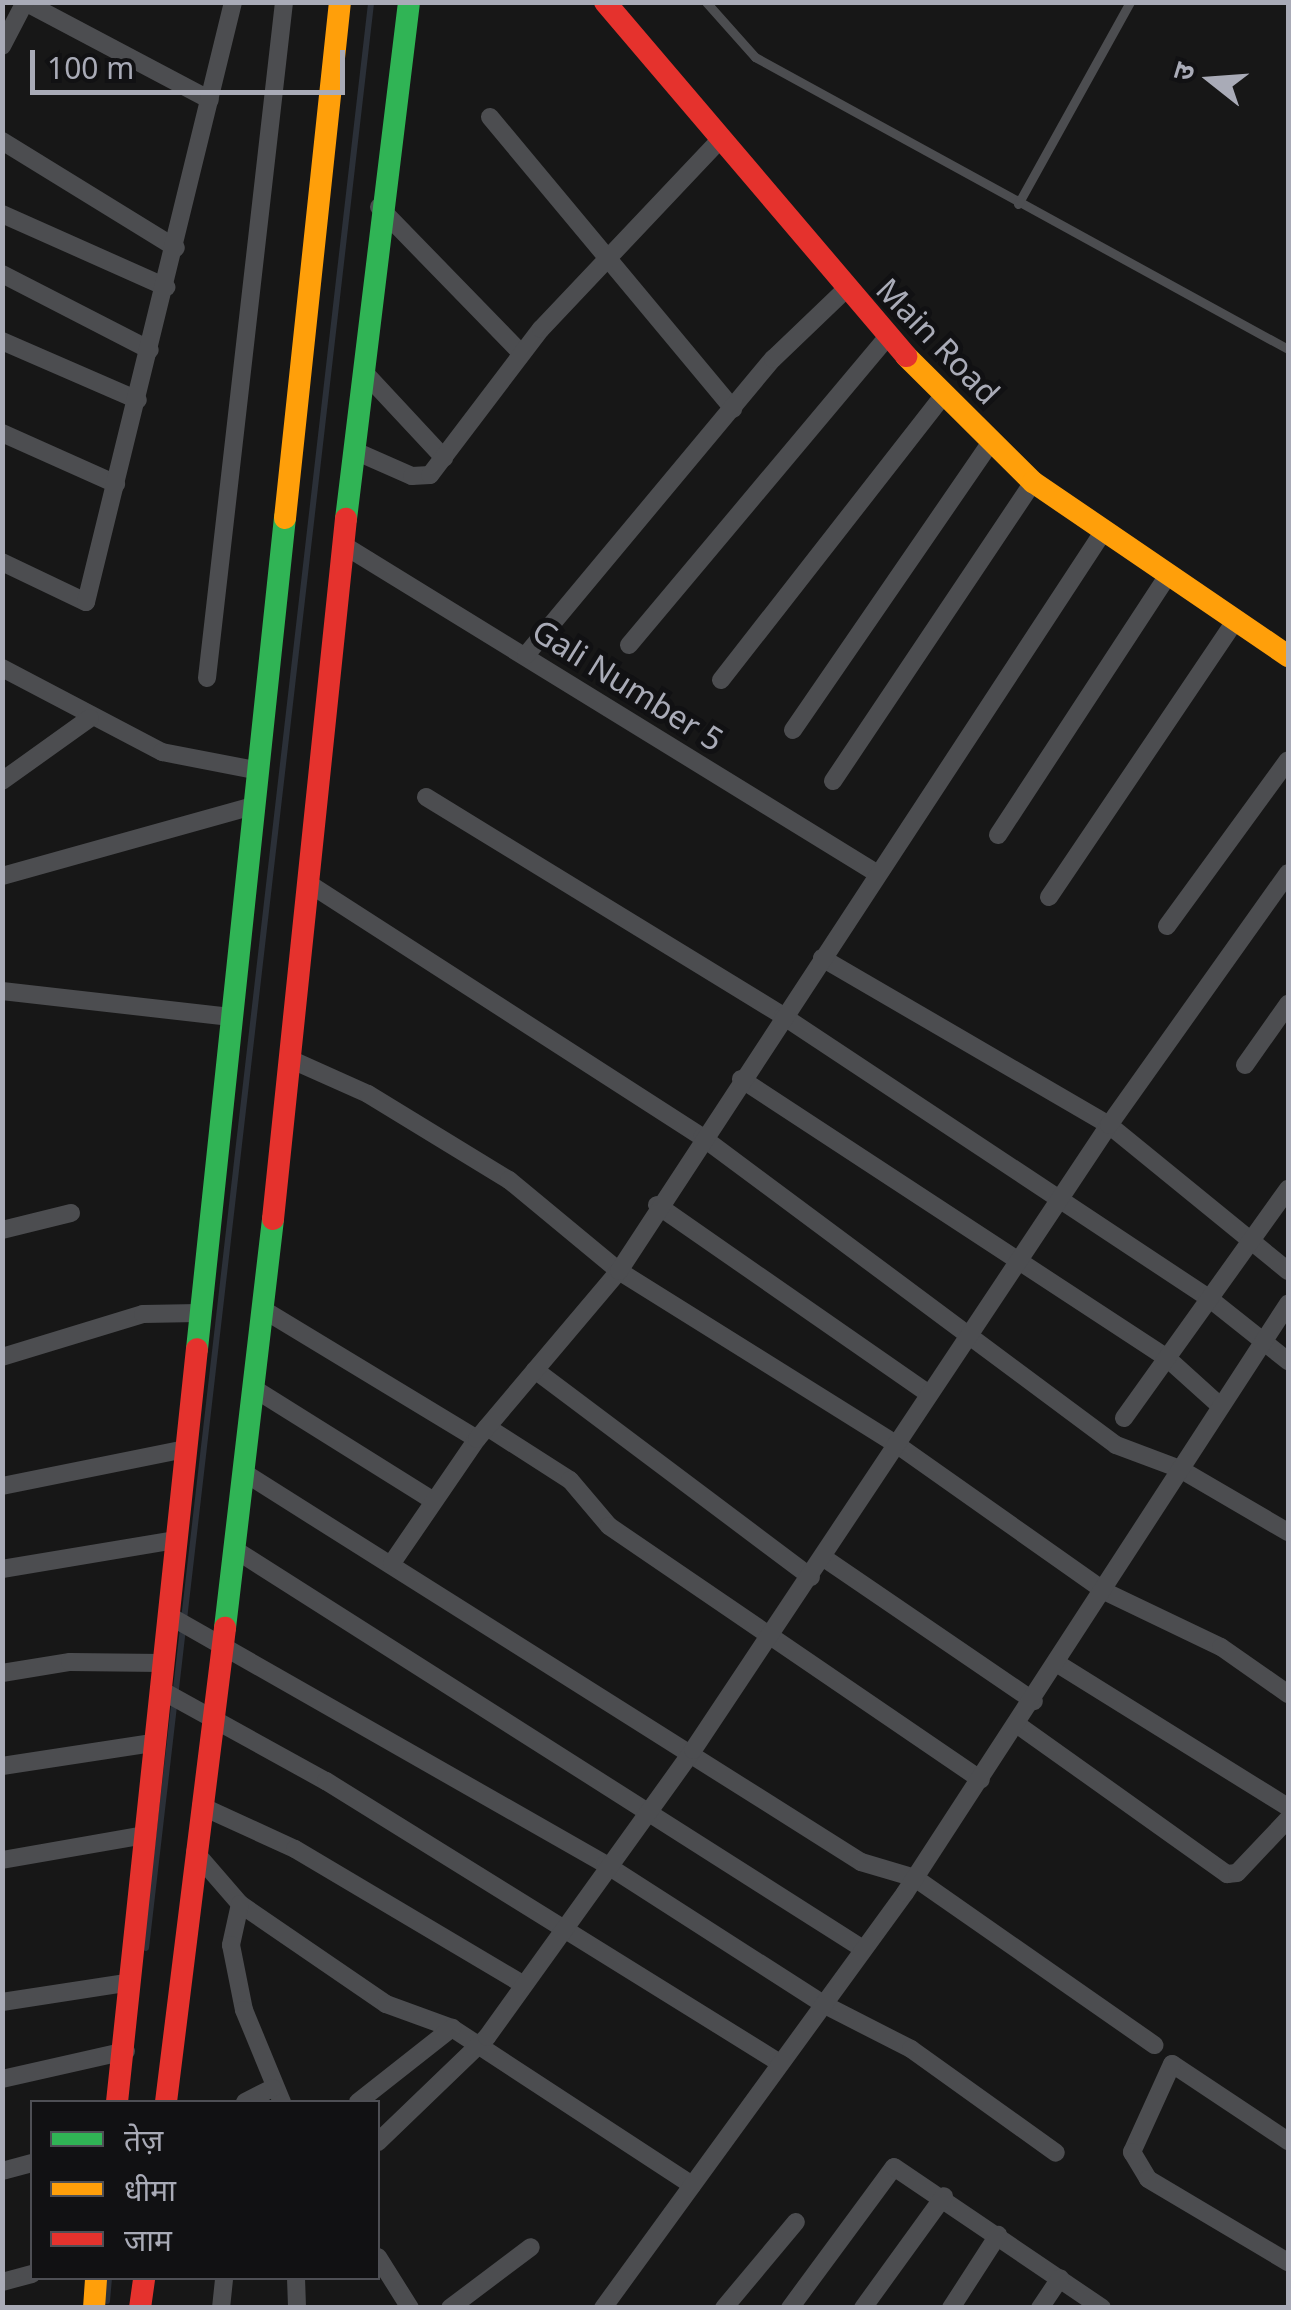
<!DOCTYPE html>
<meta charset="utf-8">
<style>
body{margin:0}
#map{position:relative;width:1291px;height:2310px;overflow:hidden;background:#171717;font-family:"Noto Sans","Noto Sans Devanagari",sans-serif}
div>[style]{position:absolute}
.stream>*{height:6px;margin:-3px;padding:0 3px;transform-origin:3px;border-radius:3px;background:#2b3038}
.lane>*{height:9px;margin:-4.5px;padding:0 4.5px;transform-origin:4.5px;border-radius:4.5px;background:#4c4d50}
.street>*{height:18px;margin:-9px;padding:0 9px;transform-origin:9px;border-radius:9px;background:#4c4d50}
.fast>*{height:22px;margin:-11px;padding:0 11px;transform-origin:11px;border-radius:11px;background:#30b455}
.slow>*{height:22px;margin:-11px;padding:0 11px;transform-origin:11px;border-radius:11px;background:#ff9f0a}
.jam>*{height:22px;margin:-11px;padding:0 11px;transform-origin:11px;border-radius:11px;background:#e5322d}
span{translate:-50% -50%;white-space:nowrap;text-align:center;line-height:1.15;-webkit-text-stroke:10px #111113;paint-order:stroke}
.street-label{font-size:32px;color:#a9abb7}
.frame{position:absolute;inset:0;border:5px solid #a9abb7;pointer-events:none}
.legend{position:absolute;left:30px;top:2100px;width:350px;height:180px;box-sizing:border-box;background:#111113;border:2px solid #4e4f55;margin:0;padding:12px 18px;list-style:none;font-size:30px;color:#a9abb7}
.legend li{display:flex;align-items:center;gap:20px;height:50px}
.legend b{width:50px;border:2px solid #4e4f55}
.north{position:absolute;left:1161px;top:30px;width:100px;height:100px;-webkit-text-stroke:8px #111113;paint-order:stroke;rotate:287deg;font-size:28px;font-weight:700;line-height:40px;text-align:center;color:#a9abb7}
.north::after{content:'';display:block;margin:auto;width:35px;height:45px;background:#a9abb7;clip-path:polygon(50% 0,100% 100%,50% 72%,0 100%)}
.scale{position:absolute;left:30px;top:50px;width:315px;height:45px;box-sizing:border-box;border:5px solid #a9abb7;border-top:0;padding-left:12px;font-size:30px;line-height:35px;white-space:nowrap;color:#a9abb7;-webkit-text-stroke:8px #111113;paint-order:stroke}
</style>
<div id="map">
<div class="stream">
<div style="left:146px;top:1948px;width:1959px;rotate:-83.4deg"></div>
<div style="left:107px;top:2301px;width:23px;rotate:-85deg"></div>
</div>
<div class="lane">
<div style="left:706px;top:2px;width:74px;rotate:48.3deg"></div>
<div style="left:755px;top:57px;width:608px;rotate:28.72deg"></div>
<div style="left:1018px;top:204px;width:231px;rotate:-61deg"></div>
</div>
<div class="street">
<div style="left:25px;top:2px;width:209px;rotate:27.9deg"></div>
<div style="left:2px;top:46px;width:50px;rotate:-62.4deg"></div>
<div style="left:490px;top:117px;width:380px;rotate:50.2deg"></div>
<div style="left:2px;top:141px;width:204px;rotate:31.6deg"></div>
<div style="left:379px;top:207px;width:204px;rotate:45.8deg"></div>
<div style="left:2px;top:214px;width:180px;rotate:24deg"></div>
<div style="left:2px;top:274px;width:166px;rotate:27.2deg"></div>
<div style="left:2px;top:341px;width:148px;rotate:23.5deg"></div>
<div style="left:363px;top:371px;width:119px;rotate:47deg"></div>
<div style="left:2px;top:433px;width:125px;rotate:24.1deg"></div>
<div style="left:355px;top:451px;width:62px;rotate:23.7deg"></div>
<div style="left:412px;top:476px;width:18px;rotate:-3deg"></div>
<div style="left:430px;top:475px;width:183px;rotate:-52.8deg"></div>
<div style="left:541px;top:329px;width:260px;rotate:-46.6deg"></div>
<div style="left:345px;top:546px;width:626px;rotate:31.61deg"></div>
<div style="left:2px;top:562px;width:93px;rotate:25.5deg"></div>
<div style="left:86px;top:602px;width:618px;rotate:-76.23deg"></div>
<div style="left:629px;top:645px;width:401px;rotate:-50deg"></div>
<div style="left:526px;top:655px;width:386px;rotate:-50.2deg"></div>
<div style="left:773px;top:359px;width:98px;rotate:-43.8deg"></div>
<div style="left:2px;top:668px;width:181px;rotate:27.7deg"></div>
<div style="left:162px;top:752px;width:95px;rotate:11deg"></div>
<div style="left:207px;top:678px;width:680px;rotate:-83.5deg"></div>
<div style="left:721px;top:680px;width:360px;rotate:-52deg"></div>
<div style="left:793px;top:730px;width:349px;rotate:-55.5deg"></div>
<div style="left:2px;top:781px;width:108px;rotate:-35.6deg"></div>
<div style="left:833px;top:781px;width:360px;rotate:-56.2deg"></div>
<div style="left:426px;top:797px;width:419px;rotate:31.5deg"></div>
<div style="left:783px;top:1016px;width:512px;rotate:33.53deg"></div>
<div style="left:1210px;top:1299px;width:100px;rotate:38.5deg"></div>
<div style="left:998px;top:835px;width:308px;rotate:-56.8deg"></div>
<div style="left:2px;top:876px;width:260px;rotate:-15.6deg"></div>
<div style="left:311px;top:885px;width:465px;rotate:32.8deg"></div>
<div style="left:702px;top:1137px;width:516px;rotate:36.65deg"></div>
<div style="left:1116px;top:1445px;width:68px;rotate:20.6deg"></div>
<div style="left:1180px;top:1469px;width:125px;rotate:30.3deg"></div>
<div style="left:1049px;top:897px;width:331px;rotate:-56deg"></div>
<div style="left:1167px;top:926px;width:205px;rotate:-53.9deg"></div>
<div style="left:822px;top:958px;width:332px;rotate:30.2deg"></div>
<div style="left:1109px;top:1125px;width:231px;rotate:39.2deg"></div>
<div style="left:2px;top:991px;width:228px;rotate:6.5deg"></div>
<div style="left:292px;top:1060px;width:83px;rotate:24.1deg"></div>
<div style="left:368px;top:1094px;width:165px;rotate:31.4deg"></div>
<div style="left:509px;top:1180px;width:143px;rotate:39.6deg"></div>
<div style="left:619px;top:1271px;width:327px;rotate:32deg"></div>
<div style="left:896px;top:1444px;width:257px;rotate:35.2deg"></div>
<div style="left:1106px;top:1592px;width:127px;rotate:25.6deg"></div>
<div style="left:1221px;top:1647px;width:82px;rotate:35deg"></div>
<div style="left:1245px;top:1065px;width:75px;rotate:-54.8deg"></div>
<div style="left:741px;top:1079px;width:509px;rotate:33.22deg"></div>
<div style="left:1167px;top:1358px;width:70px;rotate:42.1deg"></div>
<div style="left:657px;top:1205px;width:331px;rotate:34.8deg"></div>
<div style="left:2px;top:1230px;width:71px;rotate:-13.8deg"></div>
<div style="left:264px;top:1310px;width:249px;rotate:31.2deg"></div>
<div style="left:2px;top:1357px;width:147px;rotate:-17deg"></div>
<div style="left:143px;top:1314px;width:55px;rotate:-1deg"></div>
<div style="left:535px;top:1370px;width:345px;rotate:36.9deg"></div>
<div style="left:253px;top:1388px;width:211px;rotate:32deg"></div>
<div style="left:1124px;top:1418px;width:282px;rotate:-54.4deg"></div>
<div style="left:487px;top:1427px;width:98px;rotate:32.6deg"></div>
<div style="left:570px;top:1480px;width:60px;rotate:49.7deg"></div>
<div style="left:609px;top:1526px;width:450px;rotate:34.3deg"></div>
<div style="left:243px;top:1472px;width:731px;rotate:32.25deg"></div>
<div style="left:861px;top:1862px;width:56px;rotate:16.5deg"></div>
<div style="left:915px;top:1878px;width:292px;rotate:34.9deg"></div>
<div style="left:2px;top:1486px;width:187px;rotate:-11.4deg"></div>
<div style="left:234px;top:1549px;width:745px;rotate:32.45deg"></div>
<div style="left:824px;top:1558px;width:254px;rotate:34.3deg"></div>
<div style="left:392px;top:1563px;width:150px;rotate:-55.6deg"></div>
<div style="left:477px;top:1439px;width:220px;rotate:-49.8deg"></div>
<div style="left:619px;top:1271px;width:883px;rotate:-56.78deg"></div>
<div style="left:2px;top:1569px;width:175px;rotate:-9.5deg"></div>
<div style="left:168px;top:1615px;width:503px;rotate:29.67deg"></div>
<div style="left:605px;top:1864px;width:259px;rotate:32.7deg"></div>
<div style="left:823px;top:2004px;width:99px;rotate:27.1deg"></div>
<div style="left:911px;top:2049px;width:178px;rotate:35.6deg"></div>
<div style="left:1058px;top:1664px;width:271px;rotate:31.9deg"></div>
<div style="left:2px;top:1673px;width:69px;rotate:-9.2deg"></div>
<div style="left:70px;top:1662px;width:92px;rotate:0.6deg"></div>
<div style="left:159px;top:1689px;width:191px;rotate:28.9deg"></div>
<div style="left:326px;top:1781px;width:534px;rotate:31.85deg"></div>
<div style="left:1018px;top:1725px;width:257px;rotate:35.5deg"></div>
<div style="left:1227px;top:1874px;width:10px;rotate:-6deg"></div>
<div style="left:1237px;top:1873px;width:74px;rotate:-46.6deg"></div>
<div style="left:2px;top:1766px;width:152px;rotate:-8.7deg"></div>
<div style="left:201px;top:1806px;width:103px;rotate:24.6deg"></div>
<div style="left:295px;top:1849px;width:264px;rotate:30.7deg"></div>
<div style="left:195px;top:1852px;width:69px;rotate:49.1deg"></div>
<div style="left:240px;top:1904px;width:177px;rotate:34.4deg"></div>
<div style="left:386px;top:2004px;width:70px;rotate:20deg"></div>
<div style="left:452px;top:2028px;width:287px;rotate:33.2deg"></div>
<div style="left:2px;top:1860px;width:140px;rotate:-9.9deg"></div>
<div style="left:240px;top:1904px;width:42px;rotate:102.4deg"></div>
<div style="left:231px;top:1945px;width:66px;rotate:78.7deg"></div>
<div style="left:244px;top:2010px;width:100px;rotate:67.6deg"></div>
<div style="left:2px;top:2002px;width:124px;rotate:-8.8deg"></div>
<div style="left:2px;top:2079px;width:127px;rotate:-12.7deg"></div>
<div style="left:245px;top:2102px;width:31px;rotate:-27deg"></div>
<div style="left:358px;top:2102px;width:120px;rotate:-38.2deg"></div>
<div style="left:1288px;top:2141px;width:139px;rotate:-146.4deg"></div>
<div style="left:1172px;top:2064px;width:97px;rotate:114.4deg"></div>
<div style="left:1132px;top:2152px;width:31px;rotate:59deg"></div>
<div style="left:1148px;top:2179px;width:163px;rotate:30.7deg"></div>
<div style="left:378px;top:2142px;width:151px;rotate:-43.9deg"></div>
<div style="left:487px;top:2037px;width:353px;rotate:-54.3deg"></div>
<div style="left:693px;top:1750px;width:751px;rotate:-56.35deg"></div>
<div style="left:1109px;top:1125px;width:309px;rotate:-54.6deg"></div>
<div style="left:2px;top:2171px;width:31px;rotate:-15deg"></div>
<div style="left:378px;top:2257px;width:60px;rotate:57.9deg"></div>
<div style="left:296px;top:2278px;width:30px;rotate:88deg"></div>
<div style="left:2px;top:2282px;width:31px;rotate:-15deg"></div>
<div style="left:221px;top:2308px;width:30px;rotate:-84deg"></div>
<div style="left:450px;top:2308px;width:101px;rotate:-37deg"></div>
<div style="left:603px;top:2308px;width:513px;rotate:-53.96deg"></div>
<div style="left:905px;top:1893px;width:703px;rotate:-56.97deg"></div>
<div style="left:724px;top:2308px;width:112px;rotate:-50.1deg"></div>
<div style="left:790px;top:2308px;width:175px;rotate:-53.6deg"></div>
<div style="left:894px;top:2167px;width:251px;rotate:34.1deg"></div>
<div style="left:863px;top:2308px;width:138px;rotate:-54.1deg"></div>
<div style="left:951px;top:2308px;width:87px;rotate:-57.2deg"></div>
<div style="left:1040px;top:2308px;width:36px;rotate:-56deg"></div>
</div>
<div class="fast">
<div style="left:346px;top:519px;width:521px;rotate:-83.05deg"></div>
<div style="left:197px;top:1349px;width:836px;rotate:-83.96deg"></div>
<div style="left:225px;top:1628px;width:412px;rotate:-83.3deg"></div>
</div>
<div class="slow">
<div style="left:906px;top:356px;width:179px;rotate:44.8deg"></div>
<div style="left:1033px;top:482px;width:309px;rotate:34.3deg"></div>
<div style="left:285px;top:518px;width:519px;rotate:-83.92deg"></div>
<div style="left:94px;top:2308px;width:30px;rotate:-86deg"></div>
</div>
<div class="jam">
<div style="left:605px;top:2px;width:465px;rotate:49.6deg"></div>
<div style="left:273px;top:1219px;width:704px;rotate:-84.05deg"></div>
<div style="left:117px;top:2102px;width:757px;rotate:-83.94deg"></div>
<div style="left:166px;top:2102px;width:478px;rotate:-82.9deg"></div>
<div style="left:140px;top:2308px;width:30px;rotate:-82deg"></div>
</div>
<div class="street-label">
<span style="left:938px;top:341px;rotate:46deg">Main Road</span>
<span style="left:628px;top:685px;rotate:32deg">Gali Number 5</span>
</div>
<div class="frame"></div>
<ul class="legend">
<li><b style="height:12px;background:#30b455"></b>तेज़</li>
<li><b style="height:12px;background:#ff9f0a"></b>धीमा</li>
<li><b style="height:12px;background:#e5322d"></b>जाम</li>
</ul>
<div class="north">उ</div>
<div class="scale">100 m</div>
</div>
